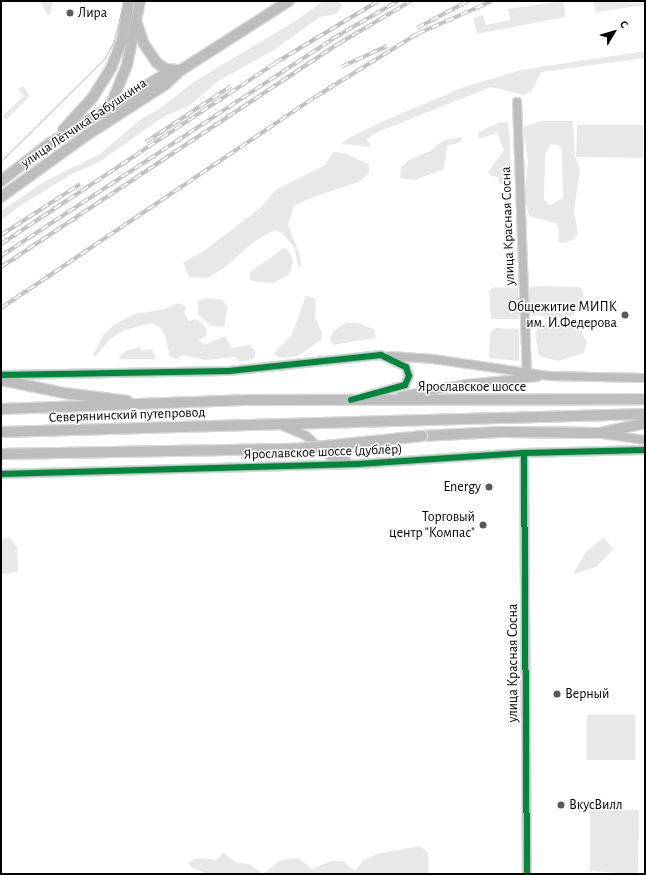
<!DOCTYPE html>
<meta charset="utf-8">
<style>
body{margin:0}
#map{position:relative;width:646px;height:875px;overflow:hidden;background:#fff;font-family:"Alegreya Sans",sans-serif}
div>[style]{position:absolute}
.green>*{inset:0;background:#e8e8e8}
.roads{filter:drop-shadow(1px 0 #dbdbdb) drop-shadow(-1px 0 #dbdbdb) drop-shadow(0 1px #dbdbdb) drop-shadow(0 -1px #dbdbdb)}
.minor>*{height:8px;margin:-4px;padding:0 4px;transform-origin:4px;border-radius:4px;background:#bdbdbd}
.major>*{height:10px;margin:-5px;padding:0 5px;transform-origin:5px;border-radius:5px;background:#bdbdbd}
.tram>*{height:1px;margin:-0.5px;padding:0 0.5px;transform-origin:0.5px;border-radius:0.5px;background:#bdbdbd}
.rail>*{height:4px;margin-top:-2px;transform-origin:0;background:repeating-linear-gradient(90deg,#fff 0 8px,#bdbdbd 0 16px);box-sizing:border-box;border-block:1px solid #bdbdbd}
.bridges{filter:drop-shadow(1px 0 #dbdbdb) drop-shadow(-1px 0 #dbdbdb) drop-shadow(0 1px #dbdbdb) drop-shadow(0 -1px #dbdbdb)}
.major-bridge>*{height:10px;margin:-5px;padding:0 5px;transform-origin:5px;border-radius:5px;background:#bdbdbd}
.cycleway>*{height:6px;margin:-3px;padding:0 3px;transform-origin:3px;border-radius:3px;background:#00873e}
.dots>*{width:11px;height:11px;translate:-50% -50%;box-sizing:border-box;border:2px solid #fff;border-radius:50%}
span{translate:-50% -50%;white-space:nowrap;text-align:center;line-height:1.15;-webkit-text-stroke:3px #fff;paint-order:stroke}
.poi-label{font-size:14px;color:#000}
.left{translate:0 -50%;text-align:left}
.right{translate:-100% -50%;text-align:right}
.street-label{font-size:14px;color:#000}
.frame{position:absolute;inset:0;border:2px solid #000;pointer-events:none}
.north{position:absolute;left:594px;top:12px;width:40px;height:40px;-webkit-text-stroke:3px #fff;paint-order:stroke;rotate:52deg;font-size:11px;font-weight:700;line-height:16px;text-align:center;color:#000}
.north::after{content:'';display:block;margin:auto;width:14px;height:18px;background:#000;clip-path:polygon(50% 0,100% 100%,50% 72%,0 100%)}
</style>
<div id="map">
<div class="green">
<div style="clip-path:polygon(40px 1px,53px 1px,50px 15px,47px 14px)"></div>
<div style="clip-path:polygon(323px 1px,338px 1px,343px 5px,336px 14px,320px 17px,271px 52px,220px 80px,189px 106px,165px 116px,99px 162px,72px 174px,18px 207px,1px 221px,1px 211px,45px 181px,100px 154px,141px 119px,159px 109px,195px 81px,297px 20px)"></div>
<div style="clip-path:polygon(563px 1px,566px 17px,477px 34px,473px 18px,483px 15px,486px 25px,510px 20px,508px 9px)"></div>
<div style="clip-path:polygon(593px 1px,645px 3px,645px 5px,596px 12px)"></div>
<div style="clip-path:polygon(645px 51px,645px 58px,541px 72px,532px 91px,524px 95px,491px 87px,375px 133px,367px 139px,371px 147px,340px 144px,350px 137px,388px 119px,464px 87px,521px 70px)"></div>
<div style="clip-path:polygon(23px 86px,30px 96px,6px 120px,3px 116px,24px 96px,18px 89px)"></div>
<div style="clip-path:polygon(evenodd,542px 121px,573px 121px,575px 156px,580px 170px,574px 211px,578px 234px,573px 240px,562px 243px,558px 242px,559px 230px,556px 223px,529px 216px,524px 197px,528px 160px,523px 127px,542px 121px,551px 144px,558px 145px,562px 149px,563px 198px,550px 205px,544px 200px,545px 154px,551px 144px)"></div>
<div style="clip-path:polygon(500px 122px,508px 122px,510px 143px,511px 177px,509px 183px,504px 185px,499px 183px,499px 177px,492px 176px,488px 172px,504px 150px,497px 133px,478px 139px,479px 132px)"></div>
<div style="clip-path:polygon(577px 125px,643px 125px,643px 158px,576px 157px)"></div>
<div style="clip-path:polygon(463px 137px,459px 143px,447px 146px,444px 169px,415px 180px,400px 178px,401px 167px,410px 159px,428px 152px,444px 140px)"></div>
<div style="clip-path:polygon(333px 152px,344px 153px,369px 164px,369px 172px,361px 181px,313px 197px,294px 206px,288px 225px,300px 255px,301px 266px,299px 269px,294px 247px,282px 233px,275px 230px,255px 241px,225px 267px,208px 278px,189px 277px,183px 263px,205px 250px,260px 208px,277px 189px,325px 165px)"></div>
<div style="clip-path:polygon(284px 248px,288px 250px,293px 261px,289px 275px,274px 283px,252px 281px,249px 278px,250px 272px)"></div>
<div style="clip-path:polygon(536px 286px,579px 287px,582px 289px,584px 298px,582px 306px,573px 315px,562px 318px,531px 315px,527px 313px,526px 294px,528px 287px)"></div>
<div style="clip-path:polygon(494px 287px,518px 288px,519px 319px,491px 319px,489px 291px)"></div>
<div style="clip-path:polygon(306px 296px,314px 298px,316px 302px,315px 318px,322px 332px,321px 340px,298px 356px,279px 358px,273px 354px,291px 336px)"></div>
<div style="clip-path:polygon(208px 298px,222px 300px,228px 307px,224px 327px,211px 326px,198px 314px,198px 301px)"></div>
<div style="clip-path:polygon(179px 303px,186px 307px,185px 314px,189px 321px,196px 319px,207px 329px,206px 336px,199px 340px,204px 345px,225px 336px,232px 348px,250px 345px,255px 351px,255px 358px,240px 362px,235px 357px,205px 360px,183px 355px,177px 359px,170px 357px,164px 333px,160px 327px,151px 323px,122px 331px,109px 340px,95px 357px,93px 355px,104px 334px,115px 324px,135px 314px,165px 309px)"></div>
<div style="clip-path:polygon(346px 323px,358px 323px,373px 329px,375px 330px,375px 338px,333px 345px,330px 338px,333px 331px)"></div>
<div style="clip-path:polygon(557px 324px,577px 326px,587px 342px,584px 353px,558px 361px,539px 356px,535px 334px,538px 328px)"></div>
<div style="clip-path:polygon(495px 328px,519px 329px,519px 361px,489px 358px,490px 333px)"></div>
<div style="clip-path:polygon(141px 347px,141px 351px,152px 349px,156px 359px,118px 359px,125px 351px)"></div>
<div style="clip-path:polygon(604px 537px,613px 550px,596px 567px,573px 574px,586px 552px)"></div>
<div style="clip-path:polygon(10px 538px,17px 547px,18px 572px,1px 574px,1px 539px)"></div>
<div style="clip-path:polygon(587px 715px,635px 715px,635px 760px,587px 760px)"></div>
<div style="clip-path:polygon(590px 810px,639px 810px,638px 874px,590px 871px)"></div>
<div style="clip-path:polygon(420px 846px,428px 852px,428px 874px,263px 874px,281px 860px,298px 858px,312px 869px,331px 861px,343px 861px,355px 871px,363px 861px,377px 854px)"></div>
<div style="clip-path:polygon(223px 852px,235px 862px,249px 864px,263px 874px,208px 874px,192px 868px,188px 863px,197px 858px,217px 860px)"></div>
</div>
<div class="roads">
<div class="minor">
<div style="left:517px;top:102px;width:270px;rotate:87.9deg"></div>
<div style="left:390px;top:356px;width:43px;rotate:4deg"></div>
<div style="left:433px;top:359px;width:117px;rotate:8.3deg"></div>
<div style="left:549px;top:376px;width:96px;rotate:1.2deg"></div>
<div style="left:1px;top:375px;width:228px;rotate:-1deg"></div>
<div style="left:229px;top:371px;width:153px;rotate:-6deg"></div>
<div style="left:381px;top:355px;width:28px;rotate:26deg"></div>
<div style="left:406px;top:367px;width:9px;rotate:72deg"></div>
<div style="left:409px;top:376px;width:10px;rotate:114deg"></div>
<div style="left:405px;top:385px;width:44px;rotate:164.1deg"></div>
<div style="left:401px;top:396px;width:66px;rotate:-10.5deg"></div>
<div style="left:466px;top:384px;width:72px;rotate:-5.6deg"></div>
<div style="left:283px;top:426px;width:25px;rotate:23deg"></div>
<div style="left:306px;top:436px;width:33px;rotate:40deg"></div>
<div style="left:331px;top:457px;width:16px;rotate:14deg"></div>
<div style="left:603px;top:434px;width:42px;rotate:8.1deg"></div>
<div style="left:524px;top:453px;width:421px;rotate:89.6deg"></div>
<div style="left:1px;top:474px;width:357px;rotate:-1.6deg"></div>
<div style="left:358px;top:464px;width:166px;rotate:-3.8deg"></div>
<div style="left:524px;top:453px;width:121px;rotate:-1.4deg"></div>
</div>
<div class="major">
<div style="left:137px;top:24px;width:21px;rotate:71deg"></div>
<div style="left:144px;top:44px;width:23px;rotate:56deg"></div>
<div style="left:157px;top:63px;width:11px;rotate:34deg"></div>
<div style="left:166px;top:69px;width:11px;rotate:5deg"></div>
<div style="left:110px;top:107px;width:45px;rotate:-68deg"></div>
<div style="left:127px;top:65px;width:65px;rotate:-78.5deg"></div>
<div style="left:63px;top:130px;width:45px;rotate:-47.7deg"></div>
<div style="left:93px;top:97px;width:34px;rotate:-58deg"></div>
<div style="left:111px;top:68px;width:29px;rotate:-68deg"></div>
<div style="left:122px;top:41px;width:41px;rotate:-80.1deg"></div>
<div style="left:1px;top:181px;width:62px;rotate:-37.8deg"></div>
<div style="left:50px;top:143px;width:131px;rotate:-30.9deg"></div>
<div style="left:162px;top:76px;width:16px;rotate:-18deg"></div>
<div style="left:1px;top:197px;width:106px;rotate:-35.8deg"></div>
<div style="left:87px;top:135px;width:94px;rotate:-32.8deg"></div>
<div style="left:166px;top:84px;width:21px;rotate:-43deg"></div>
<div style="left:181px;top:70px;width:128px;rotate:-32.6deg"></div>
<div style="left:1px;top:380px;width:64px;rotate:11.7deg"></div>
<div style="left:64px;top:393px;width:64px;rotate:7.2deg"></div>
<div style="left:1px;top:409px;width:249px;rotate:-2.1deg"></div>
<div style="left:250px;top:400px;width:395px;rotate:-0.1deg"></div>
<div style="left:1px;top:432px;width:644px;rotate:-1.6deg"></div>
<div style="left:422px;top:436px;width:77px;rotate:-3deg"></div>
<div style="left:499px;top:432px;width:101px;rotate:0.6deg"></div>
<div style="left:600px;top:433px;width:46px;rotate:-12.5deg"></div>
</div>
</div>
<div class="tram">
<div style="left:1px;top:161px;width:145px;rotate:-44.7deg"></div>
<div style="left:104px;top:59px;width:21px;rotate:-61deg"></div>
<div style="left:114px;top:41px;width:41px;rotate:-76deg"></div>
</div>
<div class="rail">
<div style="left:417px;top:28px;width:58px;rotate:-27.9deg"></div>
<div style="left:341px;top:67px;width:51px;rotate:-24.5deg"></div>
<div style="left:146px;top:142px;width:102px;rotate:-33.4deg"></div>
<div style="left:1px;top:235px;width:94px;rotate:-32.8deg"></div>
<div style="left:1px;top:244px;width:328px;rotate:-33.4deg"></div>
<div style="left:275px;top:63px;width:120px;rotate:-31deg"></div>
<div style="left:1px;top:256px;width:396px;rotate:-33.2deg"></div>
<div style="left:332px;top:39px;width:76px;rotate:-29.9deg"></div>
<div style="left:1px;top:267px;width:404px;rotate:-33.5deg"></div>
<div style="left:338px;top:44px;width:85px;rotate:-30.5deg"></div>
<div style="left:1px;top:308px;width:378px;rotate:-33.9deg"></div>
<div style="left:315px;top:97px;width:120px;rotate:-31.7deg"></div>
<div style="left:417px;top:34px;width:82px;rotate:-23.7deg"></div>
</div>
<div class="bridges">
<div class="major-bridge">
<div style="left:1px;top:454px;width:295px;rotate:-1deg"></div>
<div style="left:296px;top:449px;width:127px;rotate:-5.9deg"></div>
</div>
</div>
<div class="cycleway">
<div style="left:1px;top:375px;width:228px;rotate:-1deg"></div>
<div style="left:229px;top:371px;width:153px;rotate:-6deg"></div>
<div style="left:381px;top:355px;width:28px;rotate:26deg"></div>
<div style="left:406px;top:367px;width:9px;rotate:72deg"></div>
<div style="left:409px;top:376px;width:10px;rotate:114deg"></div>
<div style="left:405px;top:385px;width:56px;rotate:164.5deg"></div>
<div style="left:524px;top:453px;width:421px;rotate:89.6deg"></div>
<div style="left:1px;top:474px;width:357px;rotate:-1.6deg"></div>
<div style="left:358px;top:464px;width:166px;rotate:-3.8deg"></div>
<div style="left:524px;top:453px;width:121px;rotate:-1.4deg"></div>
</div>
<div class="dots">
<div style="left:70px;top:13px;background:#595959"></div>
<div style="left:625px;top:315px;background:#595959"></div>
<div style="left:489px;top:487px;background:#595959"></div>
<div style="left:483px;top:525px;background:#595959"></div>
<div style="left:557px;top:694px;background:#595959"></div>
<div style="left:561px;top:805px;background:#595959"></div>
</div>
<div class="poi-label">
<span class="left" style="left:78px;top:13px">Лира</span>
<span class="right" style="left:617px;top:315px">Общежитие МИПК<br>им. И.Федерова</span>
<span class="right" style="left:481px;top:487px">Energy</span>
<span class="right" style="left:475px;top:525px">Торговый<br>центр "Компас"</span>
<span class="left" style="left:565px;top:694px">Верный</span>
<span class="left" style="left:569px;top:805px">ВкусВилл</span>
</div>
<div class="street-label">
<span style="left:84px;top:123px;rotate:-34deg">улица Лётчика Бабушкина</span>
<span style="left:508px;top:226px;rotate:-92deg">улица Красная Сосна</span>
<span style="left:472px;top:387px">Ярославское шоссе</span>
<span style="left:127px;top:415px;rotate:-2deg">Северянинский путепровод</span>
<span style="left:323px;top:452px;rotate:-2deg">Ярославское шоссе (дублёр)</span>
<span style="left:513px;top:663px;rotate:-90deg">улица Красная Сосна</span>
</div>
<div class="frame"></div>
<div class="north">С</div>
</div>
